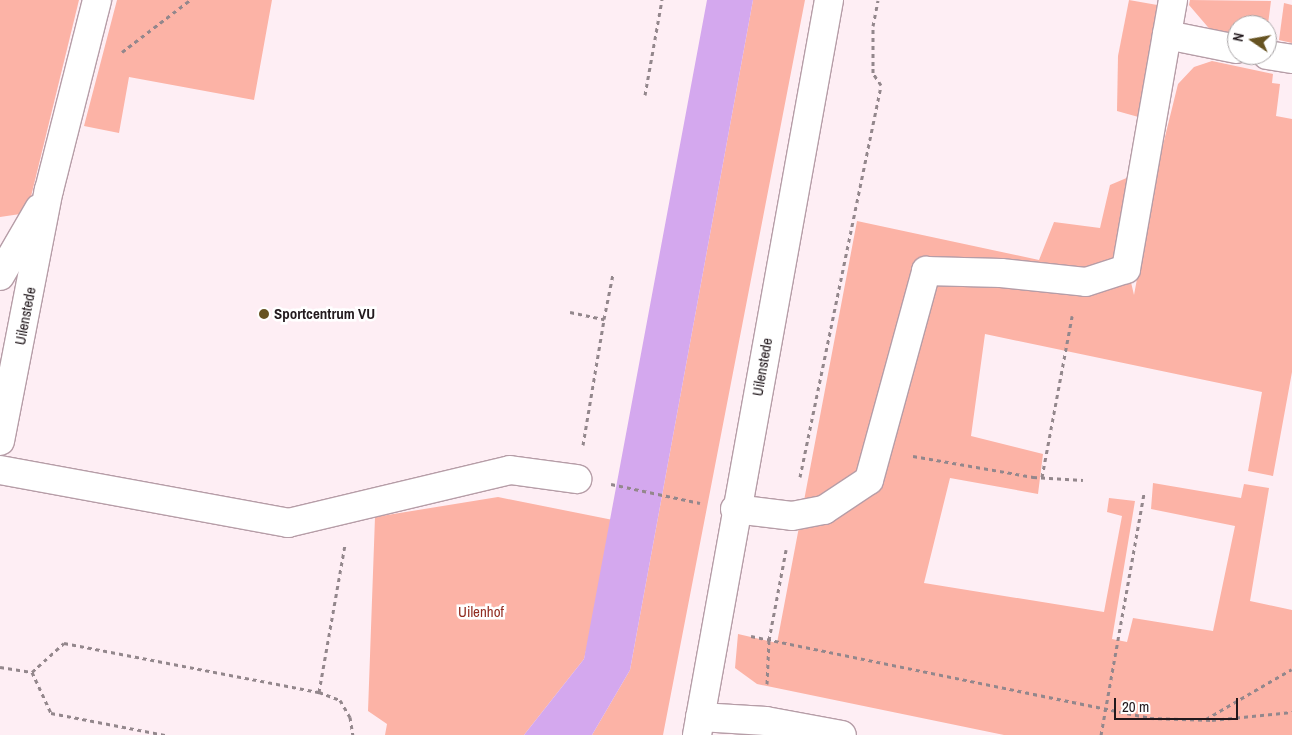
<!DOCTYPE html>
<style>
body{margin:0}
#map{position:relative;width:1292px;height:735px;overflow:hidden;background:#feeef4;font-family:"Archivo Narrow",sans-serif}
div>[style]{position:absolute}
.green>*{inset:0;background:#fcb3a6}
.water>*{inset:0;background:#d4a8ee}
.path>*{height:3px;margin-top:-1.5px;transform-origin:0;background:repeating-linear-gradient(90deg,#93878c 0 4px,transparent 0 8px)}
.roads{filter:drop-shadow(1px 0 #b69da7) drop-shadow(-1px 0 #b69da7) drop-shadow(0 1px #b69da7) drop-shadow(0 -1px #b69da7)}
.street>*{height:28px;margin:-14px;padding:0 14px;transform-origin:14px;border-radius:14px;background:#fff}
.dots>*{width:14px;height:14px;translate:-50% -50%;box-sizing:border-box;border:2px solid #fff;border-radius:50%}
span{translate:-50% -50%;white-space:nowrap;text-align:center;line-height:1.15;-webkit-text-stroke:5px #fff;paint-order:stroke}
.poi-label{font-size:15px;color:#22191d;font-weight:700}
.left{translate:0 -50%;text-align:left}
.street-label{font-size:15px;color:#22191d}
.park-label{font-size:15px;color:#922d21}
.north{position:absolute;left:1227px;top:15px;width:50px;height:50px;box-sizing:border-box;background:#fff;border:1px solid #a7a3a5;border-radius:50%;rotate:282deg;font-size:14px;font-weight:700;line-height:20px;text-align:center;color:#22191d}
.north::after{content:'';display:block;margin:auto;width:18px;height:22px;background:#665321;clip-path:polygon(50% 0,100% 100%,50% 72%,0 100%)}
.scale{position:absolute;left:1114px;top:698px;width:124px;height:22px;box-sizing:border-box;border:2px solid #22191d;border-top:0;padding-left:6px;font-size:15px;line-height:18px;white-space:nowrap;color:#22191d;-webkit-text-stroke:4px #fff;paint-order:stroke}
</style>
<div id="map">
<div class="green">
<div style="clip-path:polygon(0 0,79px 0,27px 213px,0 217px)"></div>
<div style="clip-path:polygon(117px 0,272px 0,254px 100px,129px 77px,119px 133px,84px 126px)"></div>
<div style="clip-path:polygon(753px 0,805px 0,663px 735px,592px 735px,630px 670px)"></div>
<div style="clip-path:polygon(1129px 0,1163px 6px,1142px 118px,1117px 111px,1118px 56px)"></div>
<div style="clip-path:polygon(1190px 0,1271px 1px,1267px 32px,1267px 25px,1237px 25px,1237px 37px,1213px 33px,1189px 5px)"></div>
<div style="clip-path:polygon(1284px 3px,1292px 5px,1292px 43px,1279px 40px)"></div>
<div style="clip-path:polygon(1212px 61px,1273px 74px,1272px 83px,1280px 84px,1276px 116px,1292px 119px,1292px 372px,1273px 476px,1248px 471px,1262px 392px,985px 334px,971px 436px,1043px 454px,1038px 494px,950px 478px,924px 583px,1104px 612px,1122px 516px,1107px 512px,1109px 498px,1135px 501px,1112px 639px,1127px 642px,1133px 618px,1213px 631px,1235px 526px,1151px 509px,1153px 483px,1241px 498px,1244px 484px,1269px 488px,1250px 601px,1292px 610px,1292px 735px,1004px 735px,757px 684px,735px 668px,738px 634px,777px 643px,857px 221px,1039px 260px,1054px 222px,1100px 228px,1110px 185px,1136px 174px,1119px 231px,1134px 295px,1159px 161px,1178px 84px,1194px 67px)"></div>
<div style="clip-path:polygon(498px 497px,618px 521px,584px 659px,524px 735px,385px 735px,387px 724px,368px 711px,375px 517px)"></div>
</div>
<div class="water">
<div style="clip-path:polygon(707px 0,753px 0,630px 670px,592px 735px,524px 735px,584px 659px)"></div>
</div>
<div class="path">
<div style="left:122px;top:52px;width:86px;rotate:-37.4deg"></div>
<div style="left:645px;top:95px;width:97px;rotate:-79.9deg"></div>
<div style="left:570px;top:312px;width:35px;rotate:12deg"></div>
<div style="left:604px;top:319px;width:46px;rotate:-78.7deg"></div>
<div style="left:583px;top:445px;width:128px;rotate:-80.5deg"></div>
<div style="left:913px;top:456px;width:122px;rotate:9.9deg"></div>
<div style="left:1033px;top:477px;width:50px;rotate:3.4deg"></div>
<div style="left:800px;top:477px;width:400px;rotate:-78.3deg"></div>
<div style="left:881px;top:85px;width:14px;rotate:-124deg"></div>
<div style="left:873px;top:73px;width:47px;rotate:-90deg"></div>
<div style="left:873px;top:26px;width:26px;rotate:-79deg"></div>
<div style="left:1042px;top:477px;width:164px;rotate:-79.4deg"></div>
<div style="left:611px;top:484px;width:91px;rotate:12.1deg"></div>
<div style="left:751px;top:636px;width:407px;rotate:11.6deg"></div>
<div style="left:1150px;top:718px;width:62px;rotate:1.8deg"></div>
<div style="left:1212px;top:720px;width:80px;rotate:-5.7deg"></div>
<div style="left:0;top:667px;width:32px;rotate:9deg"></div>
<div style="left:32px;top:672px;width:43px;rotate:-42.2deg"></div>
<div style="left:64px;top:643px;width:260px;rotate:10.9deg"></div>
<div style="left:319px;top:692px;width:22px;rotate:21deg"></div>
<div style="left:340px;top:700px;width:20px;rotate:60deg"></div>
<div style="left:350px;top:717px;width:18px;rotate:81deg"></div>
<div style="left:32px;top:672px;width:45px;rotate:65.1deg"></div>
<div style="left:51px;top:713px;width:116px;rotate:10.9deg"></div>
<div style="left:767px;top:684px;width:44px;rotate:-87.4deg"></div>
<div style="left:769px;top:640px;width:92px;rotate:-79.3deg"></div>
<div style="left:319px;top:692px;width:149px;rotate:-80deg"></div>
<div style="left:1206px;top:719px;width:99px;rotate:-30.2deg"></div>
<div style="left:1101px;top:735px;width:246px;rotate:-79.9deg"></div>
</div>
<div class="roads">
<div class="street">
<div style="left:1173px;top:0;width:36px;rotate:100deg"></div>
<div style="left:1167px;top:35px;width:71px;rotate:11.3deg"></div>
<div style="left:1267px;top:55px;width:25px;rotate:9deg"></div>
<div style="left:0;top:276px;width:78px;rotate:-59.8deg"></div>
<div style="left:0;top:441px;width:256px;rotate:-79deg"></div>
<div style="left:49px;top:190px;width:196px;rotate:-75.8deg"></div>
<div style="left:0;top:470px;width:293px;rotate:10.4deg"></div>
<div style="left:288px;top:523px;width:228px;rotate:-13.4deg"></div>
<div style="left:510px;top:470px;width:68px;rotate:7.7deg"></div>
<div style="left:735px;top:509px;width:57px;rotate:7deg"></div>
<div style="left:792px;top:516px;width:33px;rotate:-11deg"></div>
<div style="left:824px;top:510px;width:54px;rotate:-33.7deg"></div>
<div style="left:869px;top:480px;width:217px;rotate:-74.7deg"></div>
<div style="left:926px;top:271px;width:75px;rotate:1.5deg"></div>
<div style="left:1001px;top:273px;width:85px;rotate:6deg"></div>
<div style="left:1086px;top:282px;width:42px;rotate:-18deg"></div>
<div style="left:1126px;top:269px;width:238px;rotate:-80.1deg"></div>
<div style="left:700px;top:717px;width:66px;rotate:3.5deg"></div>
<div style="left:766px;top:721px;width:77px;rotate:10.4deg"></div>
<div style="left:697px;top:735px;width:747px;rotate:-79.82deg"></div>
</div>
</div>
<div class="dots">
<div style="left:264px;top:314px;background:#665321"></div>
</div>
<div class="poi-label">
<span class="left" style="left:274px;top:314px">Sportcentrum VU</span>
</div>
<div class="street-label">
<span style="left:25px;top:316px;rotate:-79deg">Uilenstede</span>
<span style="left:762px;top:367px;rotate:-80deg">Uilenstede</span>
</div>
<div class="park-label">
<span style="left:481px;top:612px">Uilenhof</span>
</div>
<div class="north">N</div>
<div class="scale">20 m</div>
</div>
